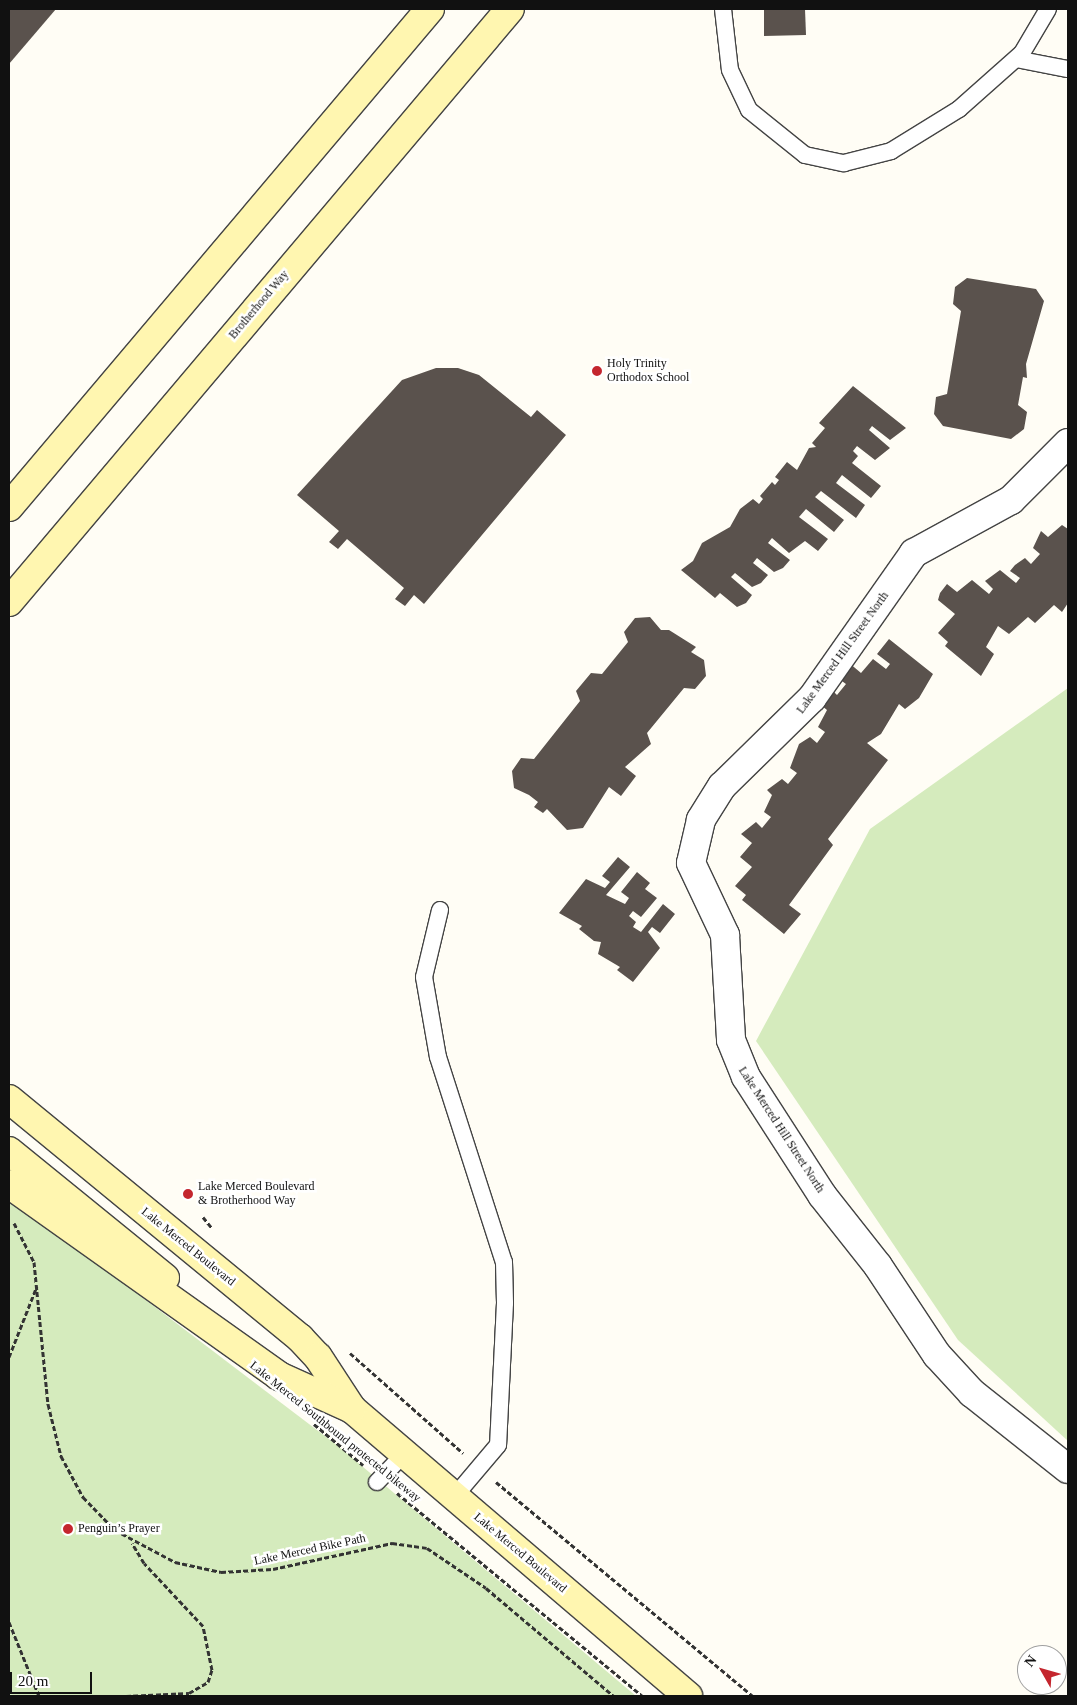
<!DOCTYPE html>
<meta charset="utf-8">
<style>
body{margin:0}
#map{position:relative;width:1077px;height:1705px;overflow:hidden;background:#fffdf5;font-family:Georgia,serif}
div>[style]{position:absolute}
.green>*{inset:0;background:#d5ebbd}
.building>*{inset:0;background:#5a524d}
.path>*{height:3px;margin-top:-1.5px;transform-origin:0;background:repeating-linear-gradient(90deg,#333 0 5px,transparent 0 7.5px)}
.roads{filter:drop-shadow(1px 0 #444) drop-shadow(-1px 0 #444) drop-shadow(0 1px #444) drop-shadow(0 -1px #444)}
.lane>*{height:16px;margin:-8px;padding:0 8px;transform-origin:8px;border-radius:8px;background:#fff}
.street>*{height:28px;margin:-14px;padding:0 14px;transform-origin:14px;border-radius:14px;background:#fff}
.secondary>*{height:28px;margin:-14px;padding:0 14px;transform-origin:14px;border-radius:14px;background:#fff6b0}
.dots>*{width:14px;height:14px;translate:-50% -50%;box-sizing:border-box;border:2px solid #fff;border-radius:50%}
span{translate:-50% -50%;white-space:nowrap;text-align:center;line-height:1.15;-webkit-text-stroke:5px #fff;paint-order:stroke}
.street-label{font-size:12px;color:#111}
.poi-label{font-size:12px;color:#111}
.left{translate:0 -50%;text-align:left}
.frame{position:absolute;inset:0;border:10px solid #111;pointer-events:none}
.north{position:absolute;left:1017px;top:1645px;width:50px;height:50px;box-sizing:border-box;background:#fff;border:1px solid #a0a0a0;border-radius:50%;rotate:308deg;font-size:14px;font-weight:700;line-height:20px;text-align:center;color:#111}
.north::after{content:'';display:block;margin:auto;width:18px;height:22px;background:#c4262e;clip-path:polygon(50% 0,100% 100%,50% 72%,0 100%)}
.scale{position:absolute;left:10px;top:1672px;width:82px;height:22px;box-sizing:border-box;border:2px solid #111;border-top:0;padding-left:6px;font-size:15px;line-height:18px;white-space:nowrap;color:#111;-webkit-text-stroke:4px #fff;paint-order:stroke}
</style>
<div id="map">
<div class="green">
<div style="clip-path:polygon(1068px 688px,1068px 1441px,958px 1340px,756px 1041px,870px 829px)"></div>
<div style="clip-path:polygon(9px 1196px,338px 1446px,636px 1696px,9px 1696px)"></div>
</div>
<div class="building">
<div style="clip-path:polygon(9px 9px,56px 9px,9px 64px)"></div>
<div style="clip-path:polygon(764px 9px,805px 9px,806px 35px,764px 36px)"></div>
<div style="clip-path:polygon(967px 278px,1036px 289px,1044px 301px,1026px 364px,1027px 378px,1023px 377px,1018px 405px,1027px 412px,1024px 429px,1011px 439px,943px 426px,934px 414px,936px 397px,947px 394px,961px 311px,953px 304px,955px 287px)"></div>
<div style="clip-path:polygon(436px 368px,458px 368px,479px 375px,531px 417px,537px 410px,566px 435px,424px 604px,414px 595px,405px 606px,395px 599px,404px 588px,347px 539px,338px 549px,329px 542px,339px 531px,297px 495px,402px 380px)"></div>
<div style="clip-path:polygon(853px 386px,906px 428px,890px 440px,872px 426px,869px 430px,890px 448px,875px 460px,857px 446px,853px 451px,858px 456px,852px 463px,881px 486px,871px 498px,842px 475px,836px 483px,865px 505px,856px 518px,821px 491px,815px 497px,844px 520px,834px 532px,806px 509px,799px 517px,828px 539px,818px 551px,805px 541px,789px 553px,772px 538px,768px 543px,790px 560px,783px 568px,774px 572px,757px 558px,753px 563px,768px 575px,761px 583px,752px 587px,735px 573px,731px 577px,752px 595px,746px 603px,737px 607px,720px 593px,715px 598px,681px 570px,693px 561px,702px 543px,730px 527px,740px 509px,753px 499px,759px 504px,763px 499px,760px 496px,772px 482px,775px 485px,779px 480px,775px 477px,787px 462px,797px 470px,809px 448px,816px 447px,812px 443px,825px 428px,819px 423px)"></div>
<div style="clip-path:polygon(1062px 525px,1068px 529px,1068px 603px,1062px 612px,1054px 605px,1035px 623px,1028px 617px,1009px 634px,998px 626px,986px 647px,994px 654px,981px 676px,945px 646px,948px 642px,938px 633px,955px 614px,938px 600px,940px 593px,947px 584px,957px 592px,972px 580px,989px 594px,993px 589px,985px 581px,1000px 570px,1016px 583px,1020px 578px,1010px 571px,1015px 565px,1025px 558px,1031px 564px,1040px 554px,1033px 548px,1041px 531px,1048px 537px)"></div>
<div style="clip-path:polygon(650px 617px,661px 630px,669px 630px,696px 647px,691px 652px,704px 660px,706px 676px,695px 689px,684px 688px,647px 733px,651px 744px,625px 767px,636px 776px,621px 796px,609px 787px,583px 828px,567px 830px,547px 809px,543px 813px,534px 807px,538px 802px,529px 795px,514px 788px,512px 771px,521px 758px,534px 759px,580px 701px,576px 691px,591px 673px,602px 674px,628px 642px,624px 632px,635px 618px)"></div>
<div style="clip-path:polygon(889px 639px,933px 674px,919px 698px,905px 709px,899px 704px,881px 734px,867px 743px,888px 760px,828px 839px,833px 845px,789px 905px,801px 914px,784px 934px,742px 900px,746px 895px,735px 886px,752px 867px,740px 857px,752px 843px,741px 834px,756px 822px,762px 828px,771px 817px,764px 812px,772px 795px,767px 790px,782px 779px,788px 784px,797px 773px,790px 768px,799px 744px,810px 737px,817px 743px,825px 732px,818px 727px,827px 710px,816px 701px,831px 689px,837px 695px,846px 684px,839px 679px,848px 662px,861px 673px,873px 659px,886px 669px,890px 664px,877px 654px)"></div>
<div style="clip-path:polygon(618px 857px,630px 867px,606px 895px,625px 904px,629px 898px,621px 892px,637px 872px,650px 883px,645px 889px,657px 898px,641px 917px,633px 911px,629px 916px,636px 922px,633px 927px,641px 932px,663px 904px,675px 914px,660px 933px,652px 927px,648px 932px,660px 948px,633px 982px,617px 970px,620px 967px,598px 954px,601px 942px,594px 941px,579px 929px,582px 926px,559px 913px,586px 879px,605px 888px,610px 882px,602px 876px)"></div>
</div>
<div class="path">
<div style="left:203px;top:1217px;width:14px;rotate:51deg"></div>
<div style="left:14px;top:1223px;width:44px;rotate:62.9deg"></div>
<div style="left:34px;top:1262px;width:143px;rotate:84.4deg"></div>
<div style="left:48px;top:1404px;width:54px;rotate:76deg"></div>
<div style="left:61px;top:1456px;width:47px;rotate:61.8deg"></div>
<div style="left:83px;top:1497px;width:46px;rotate:45.9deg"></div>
<div style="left:115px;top:1530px;width:68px;rotate:28.1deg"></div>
<div style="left:175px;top:1562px;width:47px;rotate:12.3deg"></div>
<div style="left:221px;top:1572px;width:52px;rotate:-3.3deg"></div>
<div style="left:273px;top:1569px;width:122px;rotate:-12.3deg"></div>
<div style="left:392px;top:1543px;width:35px;rotate:8deg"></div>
<div style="left:427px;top:1548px;width:71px;rotate:34.1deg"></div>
<div style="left:486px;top:1588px;width:167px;rotate:40.2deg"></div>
<div style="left:350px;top:1353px;width:151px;rotate:41.5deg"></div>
<div style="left:9px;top:1357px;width:76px;rotate:-68.5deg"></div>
<div style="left:314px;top:1424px;width:64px;rotate:39.9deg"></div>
<div style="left:496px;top:1482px;width:334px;rotate:39.8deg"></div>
<div style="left:397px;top:1493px;width:318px;rotate:39.6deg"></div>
<div style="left:9px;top:1622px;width:80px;rotate:67.9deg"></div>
<div style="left:126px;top:1696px;width:63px;rotate:-2.7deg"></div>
<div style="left:189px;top:1693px;width:22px;rotate:-30deg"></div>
<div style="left:208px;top:1682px;width:13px;rotate:-72deg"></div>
<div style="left:212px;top:1670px;width:45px;rotate:-101.6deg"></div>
<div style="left:203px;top:1626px;width:86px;rotate:-133.1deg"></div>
<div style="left:144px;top:1563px;width:23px;rotate:-121deg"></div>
</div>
<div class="roads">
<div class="lane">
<div style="left:723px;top:9px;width:61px;rotate:83.5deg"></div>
<div style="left:730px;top:70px;width:44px;rotate:64.6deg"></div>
<div style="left:749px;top:110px;width:72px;rotate:38.8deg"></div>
<div style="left:805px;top:155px;width:40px;rotate:12deg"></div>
<div style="left:844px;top:163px;width:49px;rotate:-14.3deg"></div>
<div style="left:891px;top:151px;width:80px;rotate:-31.7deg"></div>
<div style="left:959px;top:109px;width:84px;rotate:-41.6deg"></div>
<div style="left:1022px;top:53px;width:51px;rotate:-59.4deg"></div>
<div style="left:1016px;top:59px;width:53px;rotate:10.9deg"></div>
<div style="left:440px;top:910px;width:69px;rotate:103.4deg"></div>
<div style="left:424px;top:977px;width:81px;rotate:80.1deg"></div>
<div style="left:438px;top:1057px;width:215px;rotate:72.2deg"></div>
<div style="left:504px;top:1262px;width:41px;rotate:88.6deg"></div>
<div style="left:505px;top:1303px;width:142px;rotate:92.8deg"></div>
<div style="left:498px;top:1445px;width:68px;rotate:130.2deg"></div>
<div style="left:377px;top:1482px;width:39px;rotate:-46deg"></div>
</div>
<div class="street">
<div style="left:1068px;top:443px;width:81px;rotate:135deg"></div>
<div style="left:1011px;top:500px;width:111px;rotate:151.3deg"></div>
<div style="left:914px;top:553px;width:177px;rotate:125.1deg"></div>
<div style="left:812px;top:698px;width:126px;rotate:135.6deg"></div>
<div style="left:722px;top:786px;width:40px;rotate:122deg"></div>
<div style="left:701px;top:820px;width:44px;rotate:103.1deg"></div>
<div style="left:691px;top:863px;width:80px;rotate:64.7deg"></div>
<div style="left:725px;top:935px;width:105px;rotate:86.7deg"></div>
<div style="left:731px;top:1040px;width:40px;rotate:68deg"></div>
<div style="left:746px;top:1077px;width:140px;rotate:57.2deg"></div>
<div style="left:822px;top:1195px;width:90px;rotate:51.7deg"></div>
<div style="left:878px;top:1266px;width:107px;rotate:56.5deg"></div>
<div style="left:937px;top:1355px;width:52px;rotate:47.4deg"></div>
<div style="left:972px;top:1393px;width:122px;rotate:38.4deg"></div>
</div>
<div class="secondary">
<div style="left:9px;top:507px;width:652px;rotate:-49.79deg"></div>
<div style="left:9px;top:602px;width:776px;rotate:-49.81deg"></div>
<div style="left:9px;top:1099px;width:377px;rotate:39.4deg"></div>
<div style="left:300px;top:1338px;width:26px;rotate:47deg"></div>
<div style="left:318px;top:1357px;width:62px;rotate:56.8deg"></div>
<div style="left:352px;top:1409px;width:442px;rotate:40.5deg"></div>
<div style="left:9px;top:1151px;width:201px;rotate:39.1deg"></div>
<div style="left:9px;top:1184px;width:331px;rotate:35.4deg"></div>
<div style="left:279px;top:1376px;width:80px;rotate:24.3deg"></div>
</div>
</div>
<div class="dots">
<div style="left:597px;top:371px;background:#c4262e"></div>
<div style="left:188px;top:1194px;background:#c4262e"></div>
<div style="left:68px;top:1529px;background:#c4262e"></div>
</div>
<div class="street-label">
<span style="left:259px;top:305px;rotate:-50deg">Brotherhood Way</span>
<span style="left:843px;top:653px;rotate:-54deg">Lake Merced Hill Street North</span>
<span style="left:781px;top:1130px;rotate:57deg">Lake Merced Hill Street North</span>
<span style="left:188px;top:1247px;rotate:39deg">Lake Merced Boulevard</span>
<span style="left:335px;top:1432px;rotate:39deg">Lake Merced Southbound protected bikeway</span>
<span style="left:310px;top:1550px;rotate:-12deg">Lake Merced Bike Path</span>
<span style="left:520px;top:1553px;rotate:40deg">Lake Merced Boulevard</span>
</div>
<div class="poi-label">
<span class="left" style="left:607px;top:371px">Holy Trinity<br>Orthodox School</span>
<span class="left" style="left:198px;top:1194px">Lake Merced Boulevard<br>&amp; Brotherhood Way</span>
<span class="left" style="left:78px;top:1529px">Penguin’s Prayer</span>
</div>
<div class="frame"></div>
<div class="north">N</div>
<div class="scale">20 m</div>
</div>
